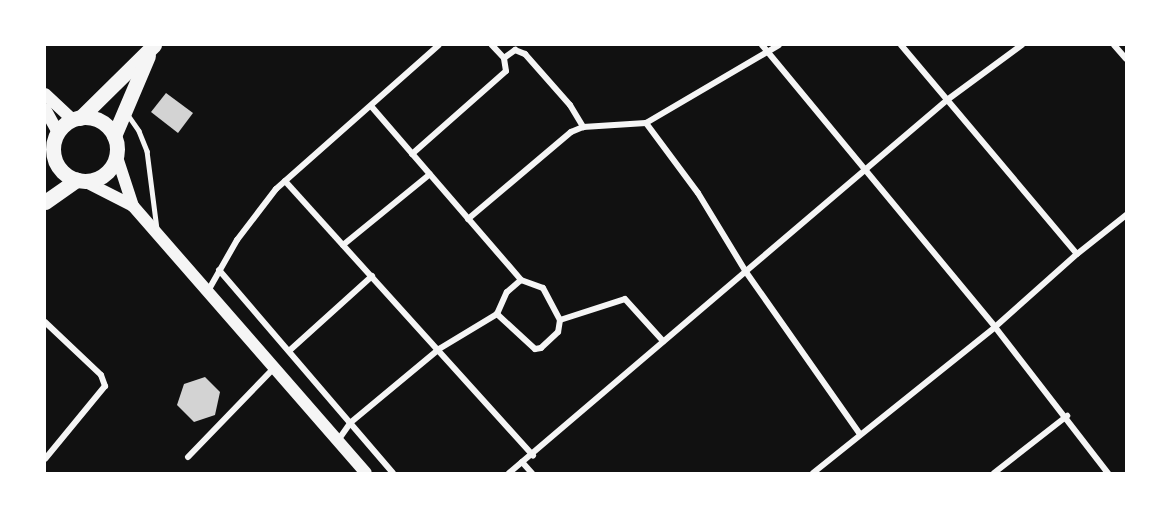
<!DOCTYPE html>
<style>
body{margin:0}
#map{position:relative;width:1171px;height:518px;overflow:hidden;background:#111;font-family:Commissioner,sans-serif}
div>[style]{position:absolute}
.building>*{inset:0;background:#d3d3d3}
.service>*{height:4.5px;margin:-2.25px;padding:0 2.25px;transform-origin:2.25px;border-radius:2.25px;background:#f5f5f5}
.minor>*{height:6px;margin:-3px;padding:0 3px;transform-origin:3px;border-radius:3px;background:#f5f5f5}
.secondary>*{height:12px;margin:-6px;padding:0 6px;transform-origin:6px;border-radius:6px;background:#f5f5f5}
.primary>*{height:15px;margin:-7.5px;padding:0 7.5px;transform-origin:7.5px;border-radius:7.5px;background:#f5f5f5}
.primary>.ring{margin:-7.5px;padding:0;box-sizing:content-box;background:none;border:15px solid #f5f5f5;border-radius:50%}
span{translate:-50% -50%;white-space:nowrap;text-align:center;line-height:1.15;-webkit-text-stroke:6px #fff;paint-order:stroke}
.frame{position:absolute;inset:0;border:46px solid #fff;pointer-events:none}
</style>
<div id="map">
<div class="building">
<div style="clip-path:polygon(166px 93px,193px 113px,178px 133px,151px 112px)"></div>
<div style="clip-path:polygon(205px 377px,220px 392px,215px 415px,194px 422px,177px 405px,184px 384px)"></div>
</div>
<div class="service">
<div style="left:128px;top:115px;width:19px;rotate:55deg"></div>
<div style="left:139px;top:131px;width:22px;rotate:68deg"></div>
<div style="left:147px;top:151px;width:79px;rotate:82.7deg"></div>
</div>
<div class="minor">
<div style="left:762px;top:45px;width:366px;rotate:50.4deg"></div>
<div style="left:995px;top:327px;width:185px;rotate:52.3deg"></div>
<div style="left:901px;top:45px;width:273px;rotate:49.9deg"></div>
<div style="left:1114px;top:45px;width:18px;rotate:49deg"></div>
<div style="left:504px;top:58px;width:14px;rotate:-36deg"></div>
<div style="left:515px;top:50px;width:11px;rotate:22deg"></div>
<div style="left:525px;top:54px;width:68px;rotate:48.6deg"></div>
<div style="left:570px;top:105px;width:26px;rotate:59deg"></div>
<div style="left:371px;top:106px;width:230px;rotate:49.2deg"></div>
<div style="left:521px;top:280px;width:23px;rotate:20deg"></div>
<div style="left:543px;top:288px;width:36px;rotate:62deg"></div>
<div style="left:560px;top:320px;width:12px;rotate:99deg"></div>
<div style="left:558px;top:332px;width:23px;rotate:137deg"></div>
<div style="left:541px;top:348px;width:6px;rotate:171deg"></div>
<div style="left:535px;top:349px;width:52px;rotate:-137.4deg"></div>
<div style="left:646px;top:123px;width:87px;rotate:53.4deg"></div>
<div style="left:698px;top:193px;width:92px;rotate:58.7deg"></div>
<div style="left:746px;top:272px;width:198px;rotate:54.9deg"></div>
<div style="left:412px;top:154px;width:125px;rotate:-41.4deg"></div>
<div style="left:506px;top:71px;width:13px;rotate:-99deg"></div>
<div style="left:504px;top:58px;width:18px;rotate:-133deg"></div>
<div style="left:285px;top:181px;width:370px;rotate:47.9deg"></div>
<div style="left:468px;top:219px;width:135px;rotate:-40.2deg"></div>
<div style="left:571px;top:132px;width:13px;rotate:-23deg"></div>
<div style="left:583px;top:127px;width:63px;rotate:-3.6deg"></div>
<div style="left:646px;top:123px;width:154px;rotate:-30.4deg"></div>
<div style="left:343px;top:245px;width:112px;rotate:-39.2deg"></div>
<div style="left:219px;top:270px;width:267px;rotate:49.4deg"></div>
<div style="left:208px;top:291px;width:59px;rotate:-60.4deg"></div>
<div style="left:237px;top:240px;width:64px;rotate:-52.6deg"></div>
<div style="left:276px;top:189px;width:217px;rotate:-41.5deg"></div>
<div style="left:560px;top:320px;width:68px;rotate:-17.9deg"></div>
<div style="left:625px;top:299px;width:57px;rotate:47.9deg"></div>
<div style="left:45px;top:322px;width:77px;rotate:43.4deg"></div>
<div style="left:101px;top:375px;width:12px;rotate:70deg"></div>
<div style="left:105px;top:386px;width:94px;rotate:129.4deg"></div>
<div style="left:289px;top:351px;width:112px;rotate:-42.1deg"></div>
<div style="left:339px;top:439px;width:19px;rotate:-55deg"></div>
<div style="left:350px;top:423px;width:116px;rotate:-39.7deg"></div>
<div style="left:439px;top:349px;width:68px;rotate:-31.1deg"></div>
<div style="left:497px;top:314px;width:24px;rotate:-66deg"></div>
<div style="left:507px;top:292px;width:18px;rotate:-41deg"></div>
<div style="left:188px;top:457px;width:124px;rotate:-46deg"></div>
<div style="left:522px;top:462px;width:15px;rotate:48deg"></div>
<div style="left:509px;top:473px;width:575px;rotate:-40.42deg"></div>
<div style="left:947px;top:100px;width:93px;rotate:-36.3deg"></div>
<div style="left:813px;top:473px;width:233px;rotate:-38.7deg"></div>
<div style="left:995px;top:327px;width:110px;rotate:-41.7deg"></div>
<div style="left:1077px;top:254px;width:63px;rotate:-38.5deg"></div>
<div style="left:994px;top:473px;width:93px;rotate:-38deg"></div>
</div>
<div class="secondary">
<div style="left:45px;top:94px;width:38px;rotate:43deg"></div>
<div style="left:45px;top:109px;width:26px;rotate:61deg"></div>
<div style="left:116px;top:154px;width:55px;rotate:71.9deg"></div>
<div style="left:84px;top:181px;width:55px;rotate:27deg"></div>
<div style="left:133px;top:206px;width:354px;rotate:48.9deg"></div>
</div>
<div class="primary">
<div class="ring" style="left:53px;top:117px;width:49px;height:49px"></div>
<div style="left:80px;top:118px;width:104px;rotate:-44.6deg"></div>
<div style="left:114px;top:136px;width:87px;rotate:-67deg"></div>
<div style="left:45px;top:202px;width:39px;rotate:-35deg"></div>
</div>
<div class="frame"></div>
</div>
